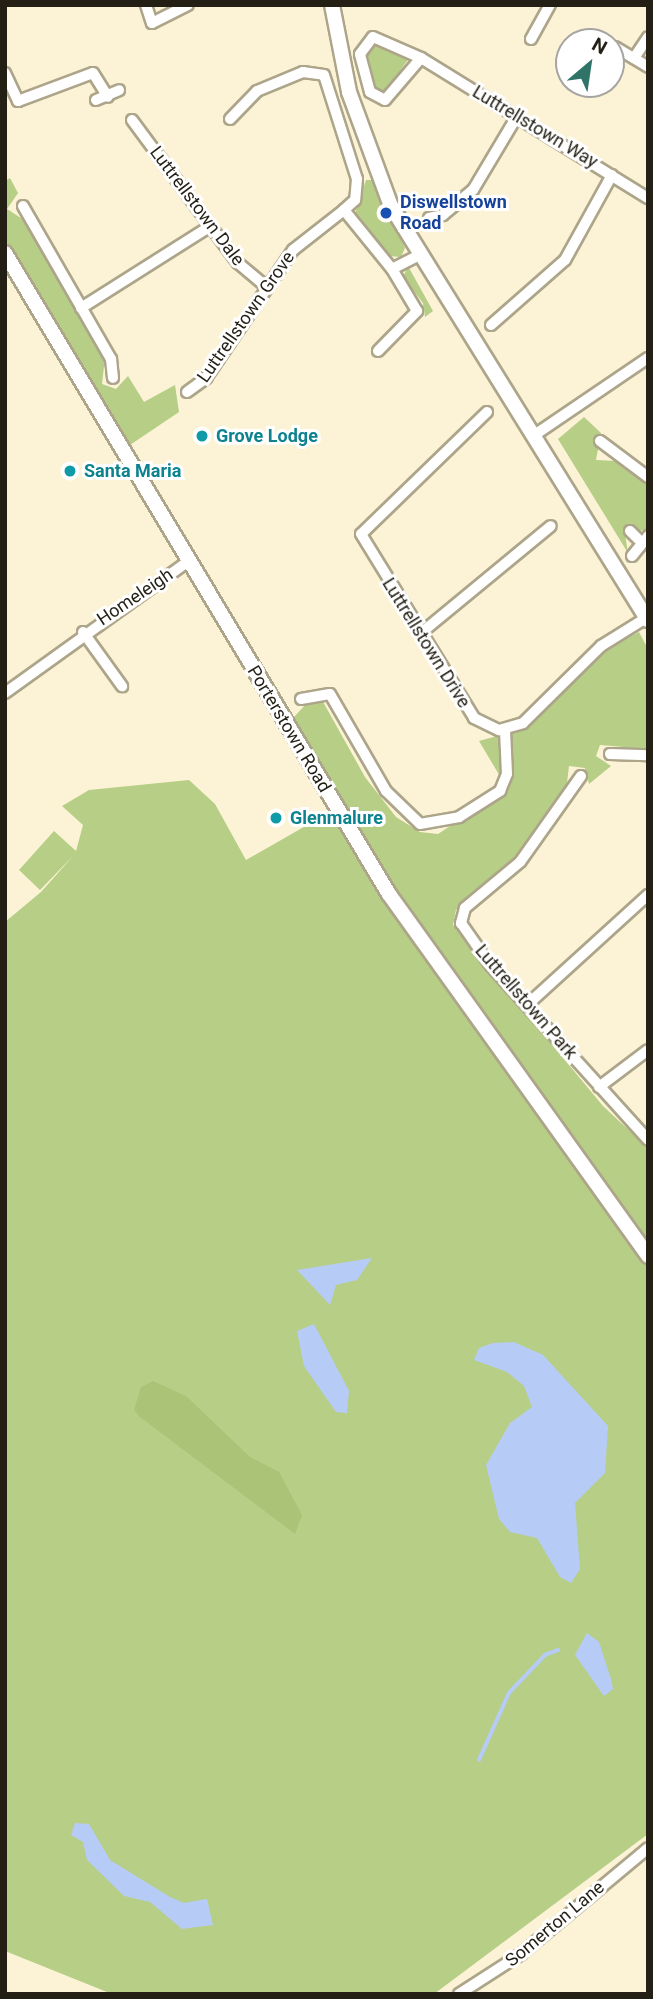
<!DOCTYPE html>
<style>
body{margin:0}
#map{position:relative;width:653px;height:1999px;overflow:hidden;background:#fcf3d6;font-family:Roboto,sans-serif}
div>[style]{position:absolute}
.green>*{inset:0;background:#b6ce86}
.forest>*{inset:0;background:#aac376}
.water>*{inset:0;background:#b6ccf6}
.stream>*{height:3.5px;margin:-1.75px;padding:0 1.75px;transform-origin:1.75px;border-radius:1.75px;background:#b6ccf6}
.roads{filter:drop-shadow(2px 0 #ada58a) drop-shadow(-2px 0 #ada58a) drop-shadow(0 2px #ada58a) drop-shadow(0 -2px #ada58a)}
.minor>*{height:10px;margin:-5px;padding:0 5px;transform-origin:5px;border-radius:5px;background:#fff}
.tertiary>*{height:14px;margin:-7px;padding:0 7px;transform-origin:7px;border-radius:7px;background:#fff}
.dots>*{width:19px;height:19px;translate:-50% -50%;box-sizing:border-box;border:4px solid #fff;border-radius:50%}
span{translate:-50% -50%;white-space:nowrap;text-align:center;line-height:1.15;-webkit-text-stroke:6px #fff;paint-order:stroke}
.street-label{font-size:18px;color:#231f15}
.transit-label{font-size:18px;color:#164399;font-weight:700}
.left{translate:0 -50%;text-align:left}
.culture-label{font-size:18px;color:#0d838f;font-weight:700}
.frame{position:absolute;inset:0;border:7px solid #231f15;pointer-events:none}
.north{position:absolute;left:555px;top:28px;width:70px;height:70px;box-sizing:border-box;background:#fff;border:2px solid #a7a5a1;border-radius:50%;rotate:29deg;font-size:19px;font-weight:700;line-height:28px;text-align:center;color:#231f15}
.north::after{content:'';display:block;margin:auto;width:24px;height:32px;background:#2f7467;clip-path:polygon(50% 0,100% 100%,50% 72%,0 100%)}
</style>
<div id="map">
<div class="green">
<div style="clip-path:polygon(375px 40px,409px 58px,384px 94px,374px 88px,366px 51px)"></div>
<div style="clip-path:polygon(10px 178px,18px 193px,7px 209px,24px 220px,105px 358px,102px 384px,116px 389px,128px 376px,144px 402px,175px 385px,179px 412px,124px 449px,5px 239px,5px 181px)"></div>
<div style="clip-path:polygon(366px 180px,373px 180px,405px 248px,401px 257px,389px 256px,355px 214px)"></div>
<div style="clip-path:polygon(408px 266px,433px 311px,425px 317px,423px 303px,403px 277px)"></div>
<div style="clip-path:polygon(584px 417px,601px 433px,596px 460px,616px 461px,648px 483px,648px 529px,625px 534px,628px 553px,558px 439px)"></div>
<div style="clip-path:polygon(639px 632px,648px 649px,648px 749px,600px 745px,596px 756px,611px 766px,589px 784px,585px 768px,569px 766px,566px 792px,504px 870px,456px 910px,453px 925px,603px 1106px,648px 1148px,648px 1246px,389px 878px,293px 718px,308px 702px,322px 700px,365px 777px,396px 817px,420px 832px,438px 834px,507px 788px,479px 741px,527px 728px,599px 654px)"></div>
<div style="clip-path:polygon(189px 780px,215px 804px,246px 860px,337px 808px,648px 1258px,648px 1834px,434px 1994px,112px 1994px,5px 1951px,5px 922px,41px 892px,74px 855px,40px 890px,19px 870px,54px 831px,76px 851px,83px 825px,62px 806px,89px 790px)"></div>
</div>
<div class="forest">
<div style="clip-path:polygon(153px 1381px,186px 1396px,250px 1457px,279px 1472px,302px 1515px,295px 1534px,140px 1417px,134px 1410px,141px 1387px)"></div>
</div>
<div class="water">
<div style="clip-path:polygon(372px 1258px,357px 1280px,336px 1285px,330px 1305px,297px 1270px)"></div>
<div style="clip-path:polygon(314px 1324px,349px 1391px,347px 1413px,336px 1412px,304px 1366px,297px 1331px)"></div>
<div style="clip-path:polygon(493px 1343px,514px 1342px,543px 1355px,608px 1426px,605px 1473px,575px 1503px,580px 1569px,571px 1583px,560px 1577px,537px 1538px,510px 1532px,499px 1519px,486px 1465px,510px 1423px,532px 1407px,524px 1386px,507px 1372px,474px 1360px,479px 1348px)"></div>
<div style="clip-path:polygon(587px 1633px,599px 1642px,611px 1679px,613px 1689px,604px 1696px,575px 1655px)"></div>
<div style="clip-path:polygon(75px 1823px,89px 1824px,110px 1860px,170px 1897px,184px 1903px,207px 1899px,213px 1925px,182px 1929px,150px 1902px,124px 1896px,87px 1860px,83px 1842px,71px 1835px)"></div>
</div>
<div class="stream">
<div style="left:479px;top:1760px;width:73px;rotate:-65.9deg"></div>
<div style="left:509px;top:1693px;width:52px;rotate:-46.5deg"></div>
<div style="left:545px;top:1655px;width:14px;rotate:-21deg"></div>
</div>
<div class="roads">
<div class="minor">
<div style="left:146px;top:5px;width:19px;rotate:72deg"></div>
<div style="left:152px;top:23px;width:40px;rotate:-26.6deg"></div>
<div style="left:373px;top:37px;width:52px;rotate:23.6deg"></div>
<div style="left:421px;top:58px;width:55px;rotate:130.6deg"></div>
<div style="left:385px;top:100px;width:17px;rotate:-152deg"></div>
<div style="left:370px;top:92px;width:39px;rotate:-105deg"></div>
<div style="left:360px;top:54px;width:21px;rotate:-53deg"></div>
<div style="left:531px;top:39px;width:39px;rotate:-61deg"></div>
<div style="left:615px;top:47px;width:39px;rotate:31deg"></div>
<div style="left:421px;top:58px;width:267px;rotate:31.7deg"></div>
<div style="left:634px;top:58px;width:25px;rotate:-56deg"></div>
<div style="left:5px;top:73px;width:31px;rotate:65deg"></div>
<div style="left:18px;top:101px;width:80px;rotate:-20.5deg"></div>
<div style="left:93px;top:73px;width:28px;rotate:58deg"></div>
<div style="left:96px;top:100px;width:25px;rotate:-23deg"></div>
<div style="left:230px;top:119px;width:39px;rotate:-46deg"></div>
<div style="left:257px;top:91px;width:50px;rotate:-22.4deg"></div>
<div style="left:303px;top:72px;width:21px;rotate:8deg"></div>
<div style="left:324px;top:75px;width:109px;rotate:72.4deg"></div>
<div style="left:357px;top:179px;width:21px;rotate:95deg"></div>
<div style="left:355px;top:200px;width:15px;rotate:138deg"></div>
<div style="left:132px;top:120px;width:178px;rotate:53.5deg"></div>
<div style="left:238px;top:263px;width:38px;rotate:40deg"></div>
<div style="left:23px;top:206px;width:177px;rotate:60.1deg"></div>
<div style="left:111px;top:359px;width:19px;rotate:84deg"></div>
<div style="left:429px;top:218px;width:14px;rotate:-12deg"></div>
<div style="left:443px;top:215px;width:39px;rotate:-40deg"></div>
<div style="left:473px;top:190px;width:84px;rotate:-59.2deg"></div>
<div style="left:81px;top:308px;width:151px;rotate:-32.3deg"></div>
<div style="left:491px;top:325px;width:98px;rotate:-41.3deg"></div>
<div style="left:565px;top:260px;width:97px;rotate:-61.1deg"></div>
<div style="left:378px;top:351px;width:56px;rotate:-45.7deg"></div>
<div style="left:417px;top:311px;width:49px;rotate:-120.8deg"></div>
<div style="left:392px;top:269px;width:28px;rotate:-27deg"></div>
<div style="left:187px;top:392px;width:24px;rotate:-36deg"></div>
<div style="left:206px;top:378px;width:155px;rotate:-55.8deg"></div>
<div style="left:293px;top:250px;width:65px;rotate:-38.1deg"></div>
<div style="left:344px;top:210px;width:76px;rotate:50.9deg"></div>
<div style="left:487px;top:412px;width:175px;rotate:135.9deg"></div>
<div style="left:361px;top:534px;width:216px;rotate:58.4deg"></div>
<div style="left:474px;top:718px;width:28px;rotate:26deg"></div>
<div style="left:499px;top:730px;width:25px;rotate:-16deg"></div>
<div style="left:523px;top:723px;width:110px;rotate:-44.6deg"></div>
<div style="left:601px;top:646px;width:53px;rotate:-31.9deg"></div>
<div style="left:536px;top:434px;width:135px;rotate:-34.2deg"></div>
<div style="left:600px;top:441px;width:60px;rotate:36.9deg"></div>
<div style="left:630px;top:531px;width:16px;rotate:45deg"></div>
<div style="left:632px;top:556px;width:26px;rotate:-51deg"></div>
<div style="left:83px;top:632px;width:67px;rotate:54.2deg"></div>
<div style="left:421px;top:633px;width:168px;rotate:-39.5deg"></div>
<div style="left:5px;top:693px;width:224px;rotate:-35.7deg"></div>
<div style="left:301px;top:699px;width:29px;rotate:-10deg"></div>
<div style="left:330px;top:694px;width:112px;rotate:60deg"></div>
<div style="left:386px;top:791px;width:47px;rotate:44.1deg"></div>
<div style="left:420px;top:824px;width:40px;rotate:-10deg"></div>
<div style="left:459px;top:817px;width:49px;rotate:-32.4deg"></div>
<div style="left:500px;top:791px;width:18px;rotate:-68deg"></div>
<div style="left:507px;top:774px;width:44px;rotate:-92.6deg"></div>
<div style="left:610px;top:754px;width:38px;rotate:2deg"></div>
<div style="left:581px;top:776px;width:105px;rotate:125.3deg"></div>
<div style="left:520px;top:862px;width:72px;rotate:140.1deg"></div>
<div style="left:465px;top:908px;width:16px;rotate:105deg"></div>
<div style="left:461px;top:923px;width:52px;rotate:55.1deg"></div>
<div style="left:491px;top:966px;width:234px;rotate:47.9deg"></div>
<div style="left:527px;top:1005px;width:164px;rotate:-42.3deg"></div>
<div style="left:599px;top:1087px;width:61px;rotate:-37.1deg"></div>
<div style="left:459px;top:1994px;width:74px;rotate:-32.8deg"></div>
<div style="left:521px;top:1954px;width:165px;rotate:-39.8deg"></div>
</div>
<div class="tertiary">
<div style="left:332px;top:5px;width:89px;rotate:78.9deg"></div>
<div style="left:349px;top:92px;width:121px;rotate:69.8deg"></div>
<div style="left:391px;top:206px;width:487px;rotate:58.2deg"></div>
<div style="left:5px;top:253px;width:747px;rotate:59.08deg"></div>
<div style="left:389px;top:894px;width:445px;rotate:54.4deg"></div>
</div>
</div>
<div class="dots">
<div style="left:386px;top:213px;background:#1a4fb4"></div>
<div style="left:202px;top:436px;background:#0f9aa8"></div>
<div style="left:70px;top:471px;background:#0f9aa8"></div>
<div style="left:276px;top:818px;background:#0f9aa8"></div>
</div>
<div class="street-label">
<span style="left:535px;top:127px;rotate:31deg">Luttrellstown Way</span>
<span style="left:197px;top:206px;rotate:53deg">Luttrellstown Dale</span>
<span style="left:246px;top:317px;rotate:-55deg">Luttrellstown Grove</span>
<span style="left:135px;top:597px;rotate:-34deg">Homeleigh</span>
<span style="left:426px;top:643px;rotate:58deg">Luttrellstown Drive</span>
<span style="left:289px;top:729px;rotate:59deg">Porterstown Road</span>
<span style="left:526px;top:1002px;rotate:49deg">Luttrellstown Park</span>
<span style="left:555px;top:1924px;rotate:-40deg">Somerton Lane</span>
</div>
<div class="transit-label">
<span class="left" style="left:400px;top:213px">Diswellstown<br>Road</span>
</div>
<div class="culture-label">
<span class="left" style="left:216px;top:436px">Grove Lodge</span>
<span class="left" style="left:84px;top:471px">Santa Maria</span>
<span class="left" style="left:290px;top:818px">Glenmalure</span>
</div>
<div class="frame"></div>
<div class="north">N</div>
</div>
